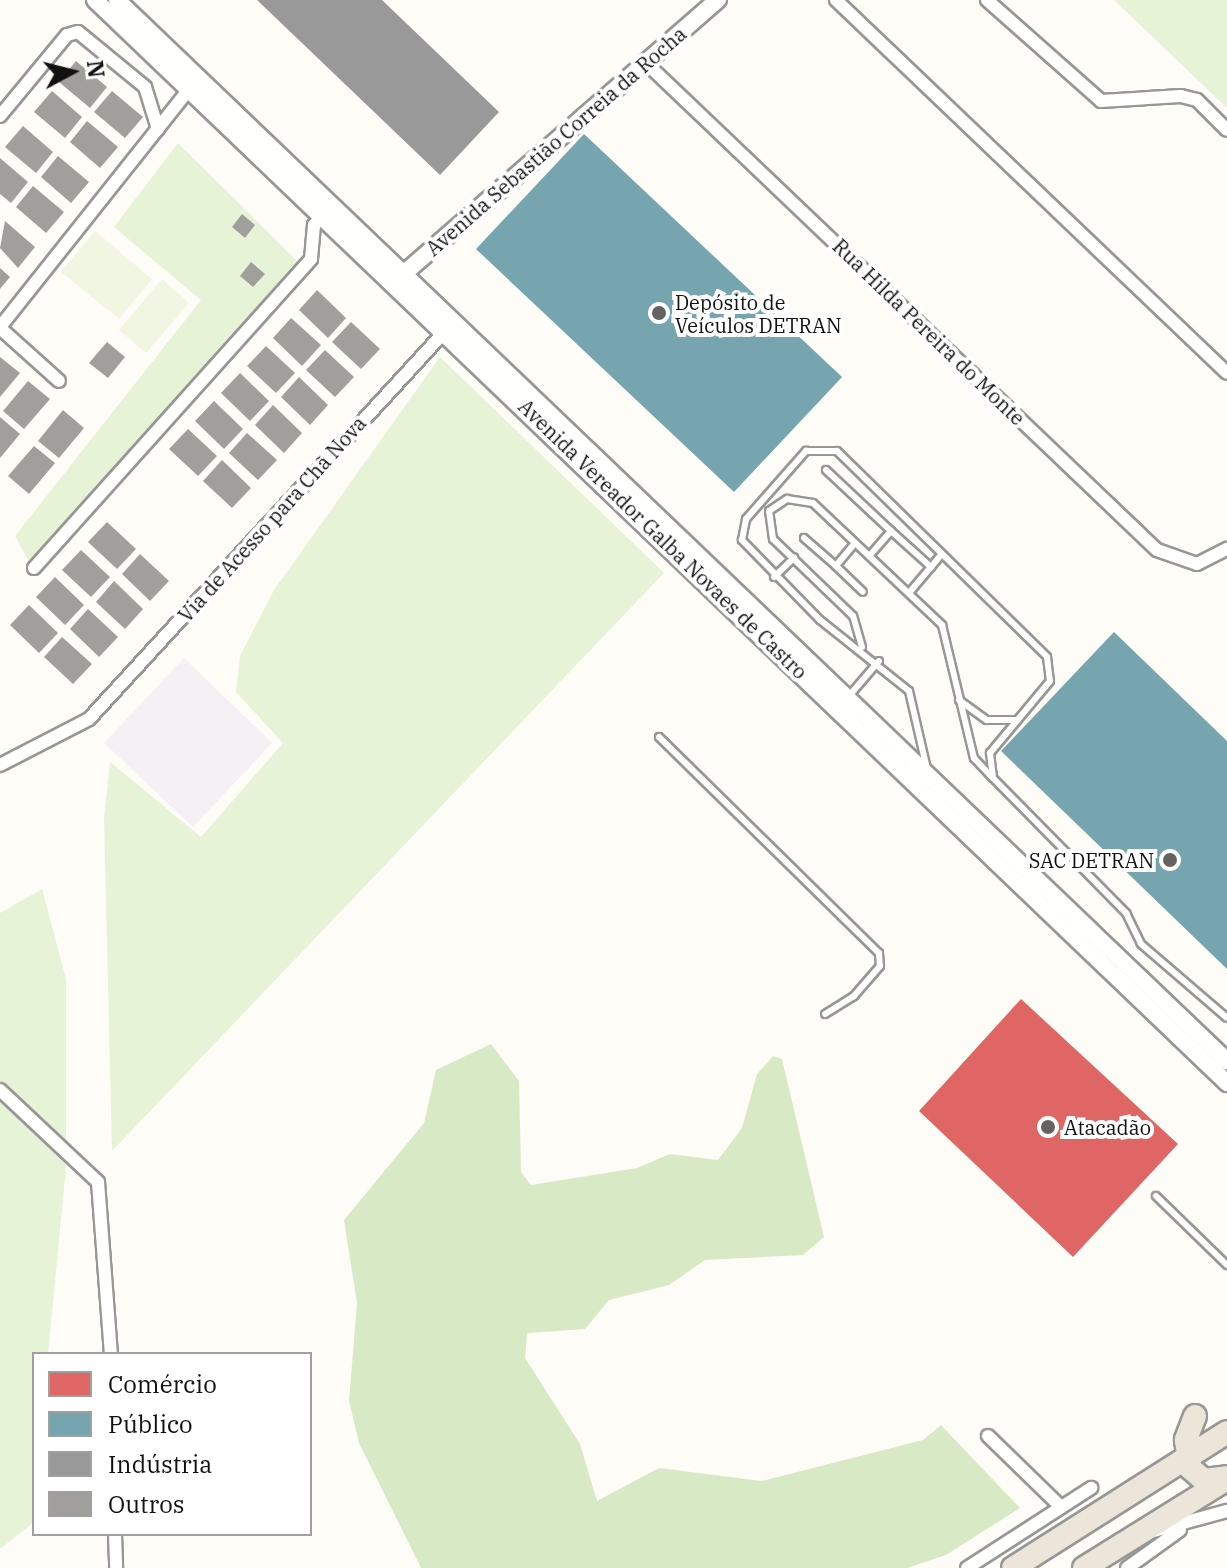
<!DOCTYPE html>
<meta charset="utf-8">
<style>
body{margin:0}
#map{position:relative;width:1227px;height:1568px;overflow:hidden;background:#fdfcf7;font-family:"IBM Plex Serif",serif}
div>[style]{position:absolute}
.industrial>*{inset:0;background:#f5f0f3}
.green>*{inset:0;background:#e7f3d7}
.forest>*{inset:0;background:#d8eac5}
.pitch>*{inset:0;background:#f0f6e1}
.shops>*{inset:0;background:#e06666}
.public>*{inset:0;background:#76a5af}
.industry>*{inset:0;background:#999}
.building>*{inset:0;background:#a19f9c}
.roads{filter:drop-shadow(2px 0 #979795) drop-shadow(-2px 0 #979795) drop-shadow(0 2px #979795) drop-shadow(0 -2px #979795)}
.service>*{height:6px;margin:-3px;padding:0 3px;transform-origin:3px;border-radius:3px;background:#fffffe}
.minor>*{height:12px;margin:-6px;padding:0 6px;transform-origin:6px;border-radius:6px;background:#fffffe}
.tertiary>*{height:16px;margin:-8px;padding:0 8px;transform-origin:8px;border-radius:8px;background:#fffffe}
.trunk>*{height:22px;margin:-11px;padding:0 11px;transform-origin:11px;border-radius:11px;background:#ece5da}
.dots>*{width:22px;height:22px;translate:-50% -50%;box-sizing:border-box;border:4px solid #fff;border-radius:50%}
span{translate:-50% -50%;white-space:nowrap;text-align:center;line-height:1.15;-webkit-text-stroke:8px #fff;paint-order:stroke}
.street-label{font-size:20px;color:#111}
.poi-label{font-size:20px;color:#111}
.left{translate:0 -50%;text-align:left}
.right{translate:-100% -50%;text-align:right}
.legend{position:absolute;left:32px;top:1352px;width:280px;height:184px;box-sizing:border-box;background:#fff;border:2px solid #a0a0a0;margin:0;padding:10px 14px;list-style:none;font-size:24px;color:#111}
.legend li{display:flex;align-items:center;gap:16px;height:40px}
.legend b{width:40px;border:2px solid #a0a0a0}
.north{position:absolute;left:32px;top:32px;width:80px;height:80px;-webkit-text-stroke:6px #fff;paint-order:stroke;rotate:83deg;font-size:22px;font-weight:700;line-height:32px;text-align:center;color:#111}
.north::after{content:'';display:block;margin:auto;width:28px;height:36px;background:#111;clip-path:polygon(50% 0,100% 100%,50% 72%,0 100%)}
</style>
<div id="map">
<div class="industrial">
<div style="clip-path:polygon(184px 658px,272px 743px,193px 827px,104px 743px)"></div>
</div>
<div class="green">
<div style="clip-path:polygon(1114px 0,1227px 0,1227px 108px)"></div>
<div style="clip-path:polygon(178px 143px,298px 262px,30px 563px,15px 536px,201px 300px,114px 227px)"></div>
<div style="clip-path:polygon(440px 357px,664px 573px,112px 1151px,104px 819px,110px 762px,201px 837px,283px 743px,236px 692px,240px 656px,274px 590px)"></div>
<div style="clip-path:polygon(42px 889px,66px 979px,66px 1167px,48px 1354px,34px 1354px,34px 1522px,0 1549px,0 913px)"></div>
</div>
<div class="forest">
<div style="clip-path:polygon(491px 1044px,519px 1081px,521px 1172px,531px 1185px,637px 1168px,670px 1154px,718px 1160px,742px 1128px,757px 1074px,773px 1056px,782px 1059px,824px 1237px,803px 1255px,705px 1260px,669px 1285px,609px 1300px,585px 1329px,527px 1333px,525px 1358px,580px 1444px,597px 1501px,659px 1468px,762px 1481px,923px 1440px,941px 1425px,1020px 1508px,946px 1555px,907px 1568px,421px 1568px,359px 1443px,349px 1401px,357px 1303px,344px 1220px,424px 1123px,436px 1070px)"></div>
</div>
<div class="pitch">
<div style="clip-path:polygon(95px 231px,152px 279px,119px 319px,61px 272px)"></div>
<div style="clip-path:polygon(162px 279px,189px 303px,146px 353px,119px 330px)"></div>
</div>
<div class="shops">
<div style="clip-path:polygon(1021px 999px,1178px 1144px,1073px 1257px,919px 1111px)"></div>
</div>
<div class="public">
<div style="clip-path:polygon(584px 134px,842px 377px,734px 492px,476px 249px)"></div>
<div style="clip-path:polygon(1114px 632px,1227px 741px,1227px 969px,1001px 751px)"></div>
</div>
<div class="industry">
<div style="clip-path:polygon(257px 0,382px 0,499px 112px,440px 175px)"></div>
</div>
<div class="building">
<div style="clip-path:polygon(76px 61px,107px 87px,90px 108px,59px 82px)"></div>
<div style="clip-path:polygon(52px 91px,82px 117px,65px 138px,34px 112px)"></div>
<div style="clip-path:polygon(112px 91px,143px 117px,125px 138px,94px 112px)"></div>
<div style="clip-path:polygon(87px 121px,118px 147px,100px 168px,70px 142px)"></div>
<div style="clip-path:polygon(23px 126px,53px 152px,36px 173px,5px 147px)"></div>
<div style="clip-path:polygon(58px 156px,89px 182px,71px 203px,41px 177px)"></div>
<div style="clip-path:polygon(0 158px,28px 182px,11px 203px,0 194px)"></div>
<div style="clip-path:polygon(33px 186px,64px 212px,46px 233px,16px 207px)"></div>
<div style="clip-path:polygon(242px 214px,255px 225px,245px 238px,232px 227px)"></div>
<div style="clip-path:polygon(5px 221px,35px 247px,18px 268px,0 248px)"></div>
<div style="clip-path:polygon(251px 262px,265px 274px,253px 287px,240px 276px)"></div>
<div style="clip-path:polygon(0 268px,10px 277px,0 289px)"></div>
<div style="clip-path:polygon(317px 290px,346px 318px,328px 338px,299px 310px)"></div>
<div style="clip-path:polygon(291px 318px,321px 345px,302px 366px,273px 338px)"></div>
<div style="clip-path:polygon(351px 322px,380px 349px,361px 369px,332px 342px)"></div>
<div style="clip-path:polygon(107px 342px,125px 357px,108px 378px,89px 363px)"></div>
<div style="clip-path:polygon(266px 346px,295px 373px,276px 393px,247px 366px)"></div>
<div style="clip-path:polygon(325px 350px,354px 377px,335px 397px,306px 370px)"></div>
<div style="clip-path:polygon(0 357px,20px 373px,0 397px)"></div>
<div style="clip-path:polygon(240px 373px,269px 401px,250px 421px,221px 393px)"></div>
<div style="clip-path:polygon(299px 377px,328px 405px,310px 425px,281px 397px)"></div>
<div style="clip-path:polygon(28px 381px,50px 399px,24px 429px,3px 411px)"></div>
<div style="clip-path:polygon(214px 401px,243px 429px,224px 449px,195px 421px)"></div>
<div style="clip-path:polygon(273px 405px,302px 433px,284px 453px,255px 425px)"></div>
<div style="clip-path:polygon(63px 410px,84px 428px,59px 458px,38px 441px)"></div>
<div style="clip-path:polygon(0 417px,20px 434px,0 458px)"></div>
<div style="clip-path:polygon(188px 429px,217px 456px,198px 476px,169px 449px)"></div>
<div style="clip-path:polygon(247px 433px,277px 460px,258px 480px,229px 453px)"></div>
<div style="clip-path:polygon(34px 446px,55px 463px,29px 494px,8px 476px)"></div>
<div style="clip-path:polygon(222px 460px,251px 488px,232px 508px,203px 481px)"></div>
<div style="clip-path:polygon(107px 522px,136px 549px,117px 569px,88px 542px)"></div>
<div style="clip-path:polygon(81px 550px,110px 577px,91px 597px,62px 570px)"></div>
<div style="clip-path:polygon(140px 554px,169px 581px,150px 601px,122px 574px)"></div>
<div style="clip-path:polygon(55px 577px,84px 605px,65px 625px,36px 597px)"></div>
<div style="clip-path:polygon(114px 581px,143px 609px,125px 629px,96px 602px)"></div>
<div style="clip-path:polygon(29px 605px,58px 633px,39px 653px,10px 625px)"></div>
<div style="clip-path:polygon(88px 609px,118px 637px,99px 657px,70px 629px)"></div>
<div style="clip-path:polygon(62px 637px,92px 664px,73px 684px,44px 657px)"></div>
</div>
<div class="roads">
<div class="service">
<div style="left:826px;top:470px;width:89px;rotate:43.2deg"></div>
<div style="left:891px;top:531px;width:33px;rotate:131deg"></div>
<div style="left:891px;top:531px;width:54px;rotate:42deg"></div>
<div style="left:804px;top:538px;width:43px;rotate:41.2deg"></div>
<div style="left:855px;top:543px;width:30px;rotate:130deg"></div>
<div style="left:836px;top:566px;width:37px;rotate:44deg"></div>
<div style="left:774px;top:577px;width:28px;rotate:-44deg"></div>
<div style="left:909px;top:593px;width:50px;rotate:-49.9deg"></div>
<div style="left:862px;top:647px;width:32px;rotate:-106deg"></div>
<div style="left:853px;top:616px;width:111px;rotate:-136.1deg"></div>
<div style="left:773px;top:539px;width:28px;rotate:-98deg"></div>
<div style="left:769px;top:511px;width:22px;rotate:-34deg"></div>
<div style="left:787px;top:499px;width:26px;rotate:9deg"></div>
<div style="left:813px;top:503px;width:178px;rotate:43.4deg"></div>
<div style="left:942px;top:625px;width:137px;rotate:76.5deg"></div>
<div style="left:974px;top:758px;width:25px;rotate:47deg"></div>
<div style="left:849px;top:696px;width:46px;rotate:-49.4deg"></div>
<div style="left:959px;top:700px;width:34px;rotate:36deg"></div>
<div style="left:987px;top:720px;width:29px"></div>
<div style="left:659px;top:737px;width:308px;rotate:44.5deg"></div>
<div style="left:879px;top:953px;width:13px;rotate:86deg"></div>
<div style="left:880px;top:966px;width:40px;rotate:131deg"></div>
<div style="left:854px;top:996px;width:34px;rotate:148deg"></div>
<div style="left:927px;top:769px;width:80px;rotate:-103deg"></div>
<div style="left:909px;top:691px;width:114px;rotate:-141.4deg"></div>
<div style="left:820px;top:620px;width:112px;rotate:-134.3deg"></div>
<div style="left:742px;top:540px;width:21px;rotate:-79deg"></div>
<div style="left:746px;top:519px;width:91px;rotate:-48.6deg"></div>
<div style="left:806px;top:451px;width:31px"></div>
<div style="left:837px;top:451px;width:294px;rotate:44.4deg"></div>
<div style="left:1047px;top:657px;width:24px;rotate:83deg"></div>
<div style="left:1050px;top:681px;width:94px;rotate:129.8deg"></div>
<div style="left:990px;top:753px;width:25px;rotate:83deg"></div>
<div style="left:993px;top:778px;width:190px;rotate:45.4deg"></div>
<div style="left:1126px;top:913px;width:34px;rotate:64deg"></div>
<div style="left:1141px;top:944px;width:113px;rotate:40.7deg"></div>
<div style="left:1156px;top:1196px;width:99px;rotate:44.2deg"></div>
</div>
<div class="minor">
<div style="left:836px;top:0;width:540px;rotate:43.65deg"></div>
<div style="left:987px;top:0;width:152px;rotate:41.5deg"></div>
<div style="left:1101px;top:101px;width:80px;rotate:-3.6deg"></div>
<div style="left:1181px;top:96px;width:16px;rotate:14deg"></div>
<div style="left:1197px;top:100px;width:42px;rotate:45deg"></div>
<div style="left:645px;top:62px;width:707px;rotate:43.63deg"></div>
<div style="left:1157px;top:550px;width:42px;rotate:19.3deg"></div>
<div style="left:1197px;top:564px;width:34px;rotate:-27deg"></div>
<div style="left:0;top:116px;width:105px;rotate:-50.4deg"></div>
<div style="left:67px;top:35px;width:11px;rotate:-15deg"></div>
<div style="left:78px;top:32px;width:87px;rotate:39.4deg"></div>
<div style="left:145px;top:87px;width:44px;rotate:72.8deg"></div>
<div style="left:0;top:327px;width:304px;rotate:-51.5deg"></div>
<div style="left:0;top:328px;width:79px;rotate:41.9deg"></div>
<div style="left:34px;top:568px;width:415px;rotate:-48.1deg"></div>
<div style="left:311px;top:259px;width:34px;rotate:-85deg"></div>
<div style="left:314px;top:225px;width:14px;rotate:-45deg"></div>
<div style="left:0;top:765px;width:100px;rotate:-27.3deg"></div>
<div style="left:89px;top:719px;width:532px;rotate:-47.44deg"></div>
<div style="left:0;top:1090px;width:134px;rotate:43.2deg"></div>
<div style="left:98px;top:1182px;width:172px;rotate:85.7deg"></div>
<div style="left:988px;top:1436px;width:102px;rotate:44.2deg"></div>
<div style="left:1150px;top:1532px;width:80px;rotate:-15.3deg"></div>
<div style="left:115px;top:1534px;width:34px;rotate:88deg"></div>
<div style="left:967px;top:1568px;width:148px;rotate:-32.8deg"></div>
<div style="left:1127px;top:1568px;width:65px;rotate:-35.6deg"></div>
</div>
<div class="tertiary">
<div style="left:95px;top:0;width:1567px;rotate:43.73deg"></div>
<div style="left:117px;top:0;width:1536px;rotate:43.71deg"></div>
<div style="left:400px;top:277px;width:422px;rotate:-41.1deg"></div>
</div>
<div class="trunk">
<div style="left:1195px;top:1416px;width:26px;rotate:111deg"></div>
<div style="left:1186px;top:1440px;width:28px;rotate:82deg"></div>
<div style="left:1190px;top:1468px;width:18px;rotate:41deg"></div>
<div style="left:1204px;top:1480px;width:23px;rotate:-7deg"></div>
<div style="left:1013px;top:1568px;width:254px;rotate:-32.4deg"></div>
<div style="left:1084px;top:1568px;width:168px;rotate:-31.9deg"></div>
</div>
</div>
<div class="dots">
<div style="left:659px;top:313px;background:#646362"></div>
<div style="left:1170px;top:860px;background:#646362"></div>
<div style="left:1048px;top:1127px;background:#646362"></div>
</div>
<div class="street-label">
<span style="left:556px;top:141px;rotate:-41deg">Avenida Sebastião Correia da Rocha</span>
<span style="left:929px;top:332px;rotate:44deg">Rua Hilda Pereira do Monte</span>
<span style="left:272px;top:519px;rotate:-48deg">Via de Acesso para Chã Nova</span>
<span style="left:663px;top:539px;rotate:44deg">Avenida Vereador Galba Novaes de Castro</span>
</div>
<div class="poi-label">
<span class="left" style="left:675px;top:314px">Depósito de<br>Veículos DETRAN</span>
<span class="right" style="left:1154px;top:860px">SAC DETRAN</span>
<span class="left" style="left:1064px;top:1127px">Atacadão</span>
</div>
<ul class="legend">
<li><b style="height:22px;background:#e06666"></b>Comércio</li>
<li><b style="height:22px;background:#76a5af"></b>Público</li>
<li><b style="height:22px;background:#999"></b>Indústria</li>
<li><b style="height:22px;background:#a19f9c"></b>Outros</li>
</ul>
<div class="north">N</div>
</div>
